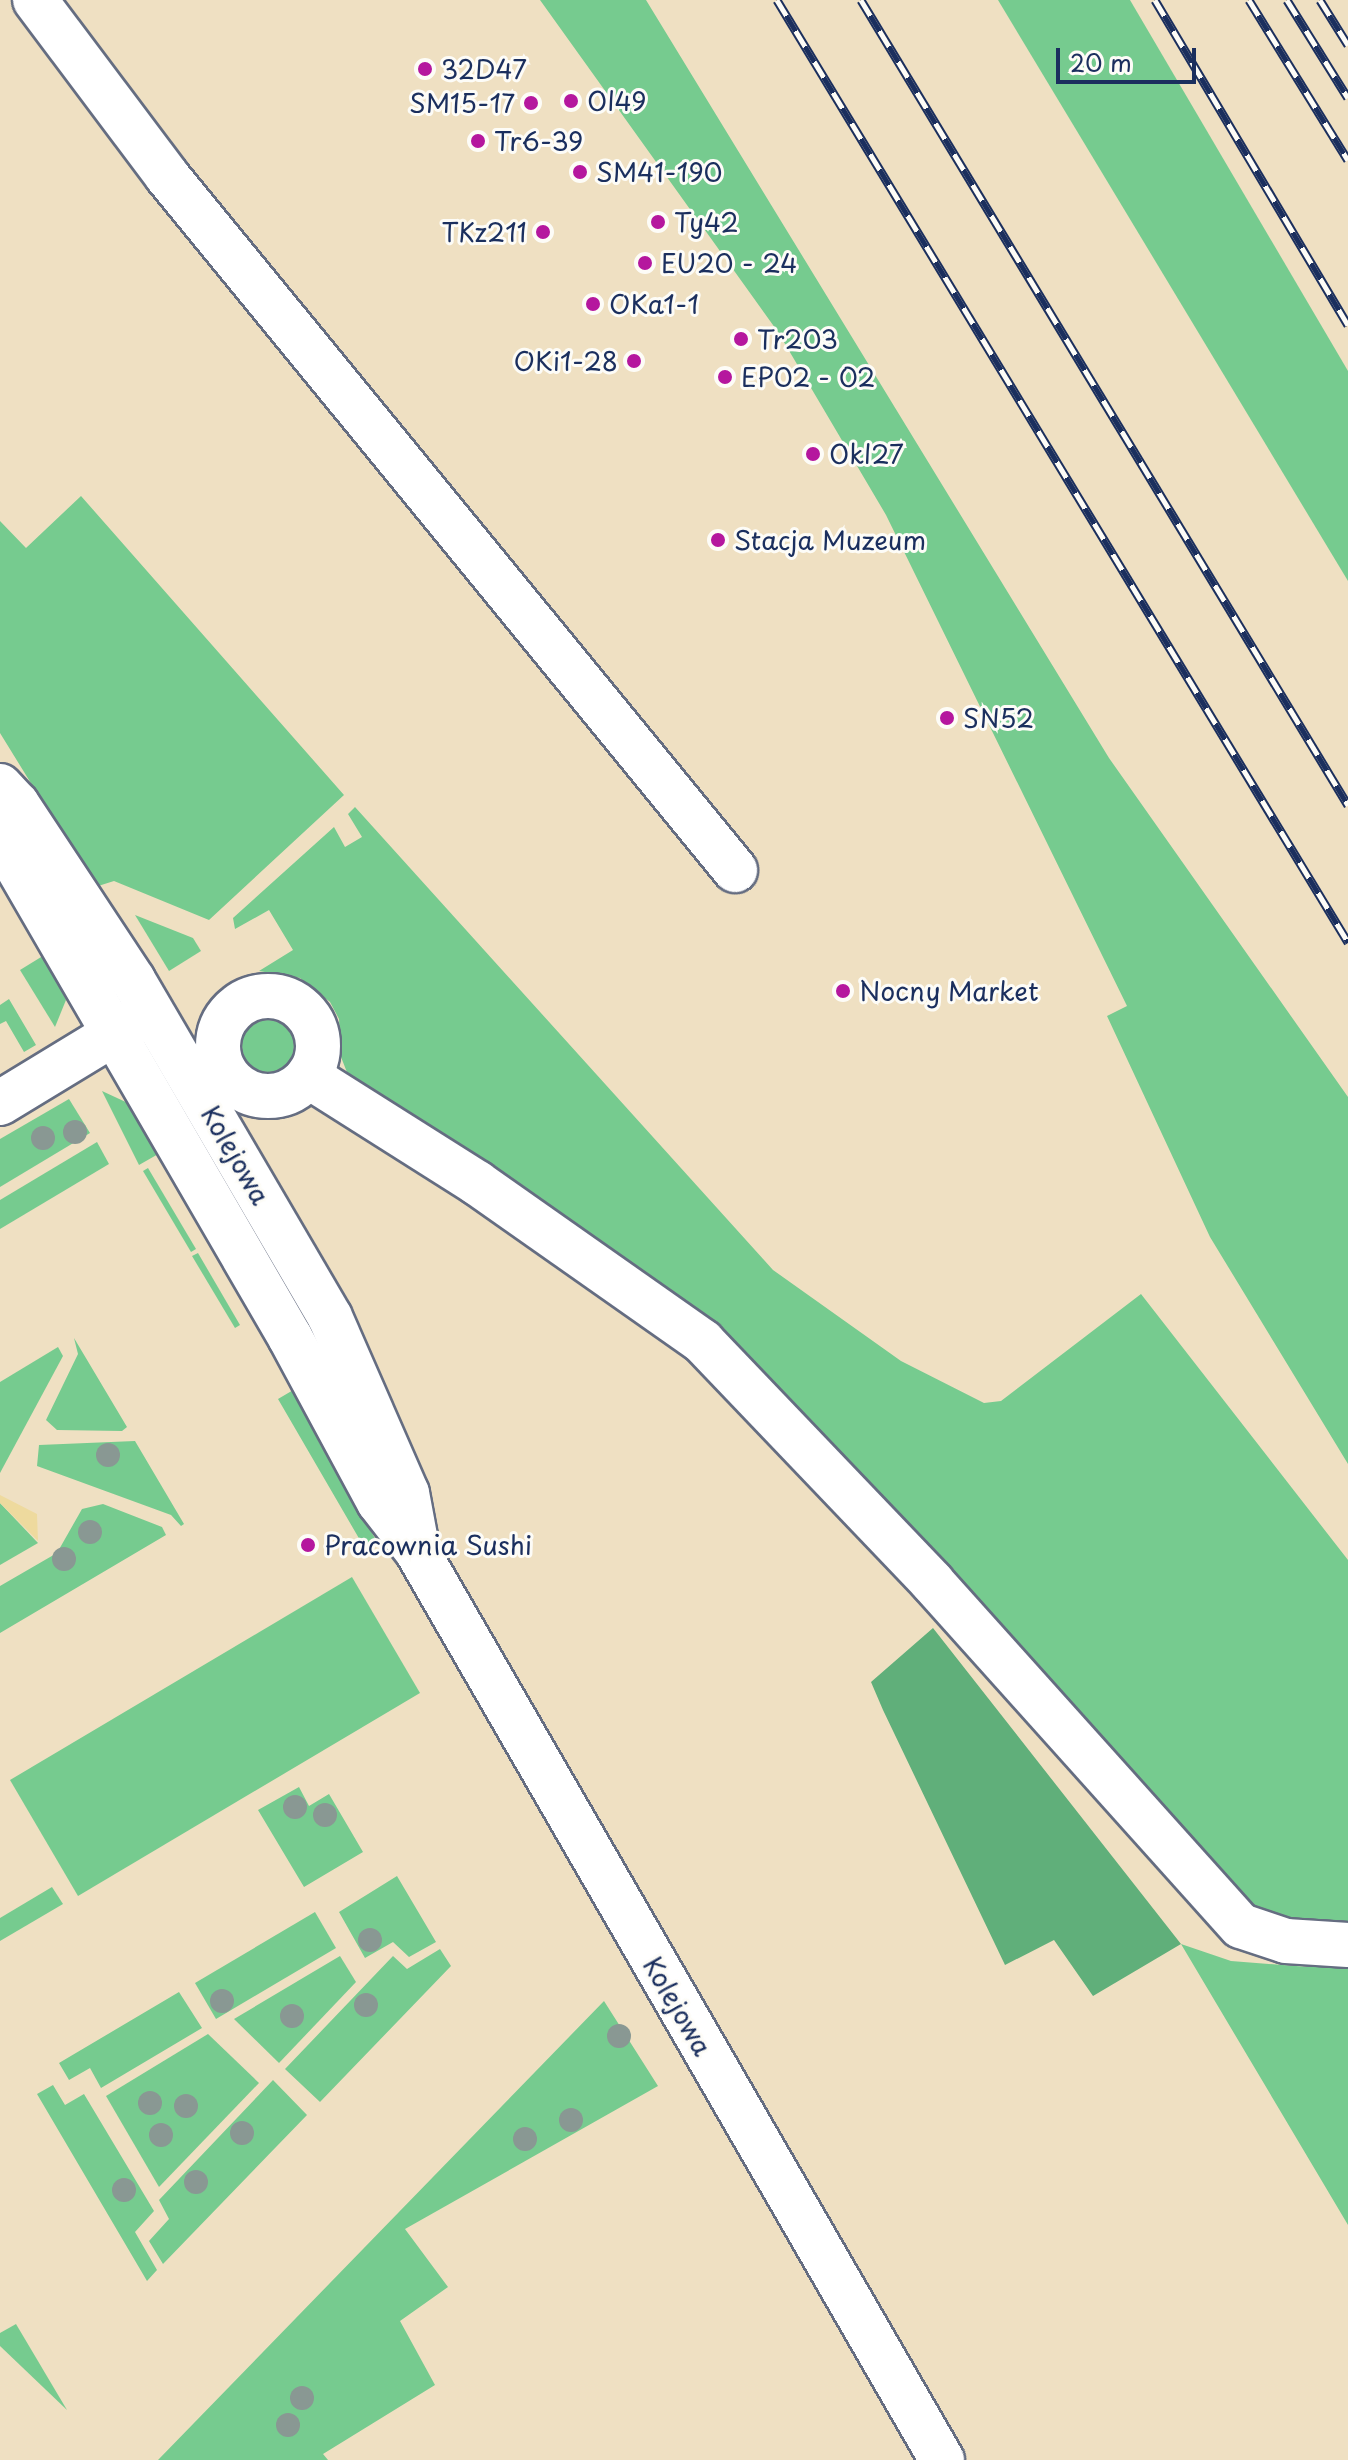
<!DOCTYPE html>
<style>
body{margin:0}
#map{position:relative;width:1348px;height:2460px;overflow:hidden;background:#efe0c2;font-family:"Playpen Sans",sans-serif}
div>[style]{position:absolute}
.green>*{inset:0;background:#76cb8f}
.round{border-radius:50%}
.forest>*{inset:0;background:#60af7a}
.sand>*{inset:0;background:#eeda9e}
.roads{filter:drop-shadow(2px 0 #656d81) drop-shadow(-2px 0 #656d81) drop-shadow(0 2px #656d81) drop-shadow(0 -2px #656d81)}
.minor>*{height:44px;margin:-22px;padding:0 22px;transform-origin:22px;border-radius:22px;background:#fff}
.minor>.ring{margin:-22px;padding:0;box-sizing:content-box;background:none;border:44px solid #fff;border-radius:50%}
.rail>*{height:9px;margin-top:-4.5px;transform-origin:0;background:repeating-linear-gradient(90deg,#fdfcf7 0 18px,#1b2f5e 0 36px);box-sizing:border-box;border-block:2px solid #1b2f5e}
.trees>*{width:24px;height:24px;margin:-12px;border-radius:50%;background:#899893}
.dots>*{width:22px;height:22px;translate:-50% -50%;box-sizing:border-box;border:4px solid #fdfcf7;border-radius:50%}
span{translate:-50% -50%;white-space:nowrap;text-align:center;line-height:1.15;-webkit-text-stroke:6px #fdfcf7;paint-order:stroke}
.poi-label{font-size:26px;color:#1b2f5e}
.left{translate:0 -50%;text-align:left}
.right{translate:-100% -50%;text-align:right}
.street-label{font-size:26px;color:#1b2f5e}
.scale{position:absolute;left:1056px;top:48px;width:140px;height:36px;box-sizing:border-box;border:4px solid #1b2f5e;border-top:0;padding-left:10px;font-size:24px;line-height:28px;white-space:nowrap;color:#1b2f5e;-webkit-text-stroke:6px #fdfcf7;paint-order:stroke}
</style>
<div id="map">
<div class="green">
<div style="clip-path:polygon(540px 0,646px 0,1109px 758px,1348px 1097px,1348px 1464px,1210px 1237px,1107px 1016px,1127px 1006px,886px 515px,778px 332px)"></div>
<div style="clip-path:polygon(998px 0,1130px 0,1348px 371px,1348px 581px)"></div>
<div style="clip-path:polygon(81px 496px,344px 795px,209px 920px,114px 881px,95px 887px,0 733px,0 521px,26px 548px)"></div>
<div style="clip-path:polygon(355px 807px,773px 1270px,901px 1361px,984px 1403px,1001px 1401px,1141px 1294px,1348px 1560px,1348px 1927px,1323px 1929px,1259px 1911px,1227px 1888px,764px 1378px,350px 1080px,341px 1057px,339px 1019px,330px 1002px,300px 978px,259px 971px,293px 950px,269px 910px,235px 929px,233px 918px,334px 827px,345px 847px,362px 837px,348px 814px)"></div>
<div style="clip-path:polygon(135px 915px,193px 938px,201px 951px,169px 971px)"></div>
<div style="clip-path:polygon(46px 954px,66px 1000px,55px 1027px,20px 970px)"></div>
<div style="clip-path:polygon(9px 999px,36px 1045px,24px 1052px,6px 1021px,0 1024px,0 1005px)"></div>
<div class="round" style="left:242px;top:1020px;width:52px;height:52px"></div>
<div style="clip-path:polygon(102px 1091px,130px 1104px,160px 1153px,139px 1165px)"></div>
<div style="clip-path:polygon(69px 1099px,90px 1133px,0 1187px,0 1139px)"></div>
<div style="clip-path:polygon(97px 1142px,109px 1164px,0 1229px,0 1200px)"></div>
<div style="clip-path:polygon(148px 1168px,196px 1249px,191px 1252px,143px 1171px)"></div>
<div style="clip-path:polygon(198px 1253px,240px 1325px,235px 1328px,192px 1256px)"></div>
<div style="clip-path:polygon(74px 1338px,127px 1427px,122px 1431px,57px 1430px,46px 1420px,78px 1354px)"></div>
<div style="clip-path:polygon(58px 1347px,63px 1356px,0 1473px,0 1382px)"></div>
<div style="clip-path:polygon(295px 1389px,320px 1444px,376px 1540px,364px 1547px,278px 1399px)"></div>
<div style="clip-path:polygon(135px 1441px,184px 1524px,181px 1526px,171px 1515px,37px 1466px,39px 1445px)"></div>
<div style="clip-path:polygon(0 1503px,38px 1543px,0 1565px)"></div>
<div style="clip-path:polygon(103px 1504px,162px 1527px,166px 1535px,0 1633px,0 1586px,57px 1553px,82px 1509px)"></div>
<div style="clip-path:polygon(352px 1577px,420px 1693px,78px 1896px,10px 1780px)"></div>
<div style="clip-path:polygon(299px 1787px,309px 1806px,329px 1794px,363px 1852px,304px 1887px,258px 1810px)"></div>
<div style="clip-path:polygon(397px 1876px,436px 1942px,409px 1957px,393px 1942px,365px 1958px,339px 1912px)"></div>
<div style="clip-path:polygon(52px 1887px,63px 1904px,0 1941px,0 1918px)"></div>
<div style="clip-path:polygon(315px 1912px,336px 1948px,216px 2019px,195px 1983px)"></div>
<div style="clip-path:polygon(1181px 1944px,1231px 1961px,1309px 1967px,1348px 1963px,1348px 2225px)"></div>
<div style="clip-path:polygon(440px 1949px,451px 1966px,320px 2102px,285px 2069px,393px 1956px,407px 1969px)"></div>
<div style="clip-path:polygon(340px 1956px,356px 1982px,279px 2063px,234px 2019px)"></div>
<div style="clip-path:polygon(179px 1992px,202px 2028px,101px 2088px,90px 2068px,69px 2080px,59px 2063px)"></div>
<div style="clip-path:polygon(604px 2001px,658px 2086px,405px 2229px,448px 2287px,400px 2321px,435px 2385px,323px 2454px,328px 2460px,158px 2460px)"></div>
<div style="clip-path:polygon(208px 2034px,259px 2083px,159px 2187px,106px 2096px)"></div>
<div style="clip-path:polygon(273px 2080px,307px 2115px,163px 2264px,149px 2241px,169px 2219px,159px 2200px)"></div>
<div style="clip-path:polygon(53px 2085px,65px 2105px,84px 2094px,154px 2211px,135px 2232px,157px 2270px,147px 2281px,37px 2094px)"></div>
<div style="clip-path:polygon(16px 2324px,67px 2410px,0 2346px,0 2333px)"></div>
</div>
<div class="forest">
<div style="clip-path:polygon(933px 1628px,1181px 1944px,1093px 1996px,1054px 1940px,1005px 1965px,883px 1710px,871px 1682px)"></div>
</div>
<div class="sand">
<div style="clip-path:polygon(0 1495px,37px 1514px,38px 1541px,0 1503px)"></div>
</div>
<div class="roads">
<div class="minor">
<div style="left:35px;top:0;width:220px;rotate:53.1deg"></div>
<div style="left:167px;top:176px;width:897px;rotate:50.7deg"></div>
<div style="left:0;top:786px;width:25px;rotate:47deg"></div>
<div style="left:17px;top:804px;width:211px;rotate:56.6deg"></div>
<div style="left:133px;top:980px;width:390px;rotate:59.7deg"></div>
<div style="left:330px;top:1317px;width:192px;rotate:66.4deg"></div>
<div style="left:407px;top:1493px;width:44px;rotate:79.5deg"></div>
<div style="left:0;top:837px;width:578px;rotate:59.89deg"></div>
<div style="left:290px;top:1337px;width:187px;rotate:61.7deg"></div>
<div style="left:379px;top:1502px;width:62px;rotate:52.2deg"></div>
<div style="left:417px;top:1551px;width:1050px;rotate:59.99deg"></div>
<div class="ring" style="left:218px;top:996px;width:56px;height:56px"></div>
<div style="left:308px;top:1076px;width:200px;rotate:32.3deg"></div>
<div style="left:477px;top:1183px;width:276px;rotate:35.1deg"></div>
<div style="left:703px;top:1342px;width:332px;rotate:46.3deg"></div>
<div style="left:932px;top:1582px;width:462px;rotate:48.1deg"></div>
<div style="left:1241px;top:1926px;width:47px;rotate:18.4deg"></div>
<div style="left:1286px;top:1941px;width:62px;rotate:3.7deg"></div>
<div style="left:0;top:1103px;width:162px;rotate:-31.3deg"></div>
</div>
</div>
<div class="rail">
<div style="left:777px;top:0;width:1102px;rotate:58.78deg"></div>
<div style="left:861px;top:0;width:941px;rotate:58.83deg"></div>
<div style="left:1155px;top:0;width:378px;rotate:59.3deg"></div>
<div style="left:1249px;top:0;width:188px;rotate:58.3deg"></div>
<div style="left:1287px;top:0;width:115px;rotate:58.1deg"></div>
<div style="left:1320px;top:0;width:53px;rotate:58.1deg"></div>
</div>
<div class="trees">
<div style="left:75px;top:1132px"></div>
<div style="left:43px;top:1138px"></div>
<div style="left:108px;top:1455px"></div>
<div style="left:90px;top:1532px"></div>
<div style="left:64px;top:1559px"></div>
<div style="left:295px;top:1807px"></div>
<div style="left:325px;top:1815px"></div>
<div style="left:370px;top:1940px"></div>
<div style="left:222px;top:2001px"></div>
<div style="left:366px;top:2005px"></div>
<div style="left:292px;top:2016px"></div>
<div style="left:619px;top:2036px"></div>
<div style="left:150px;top:2103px"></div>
<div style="left:186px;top:2106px"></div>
<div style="left:571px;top:2120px"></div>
<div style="left:242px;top:2133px"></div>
<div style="left:161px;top:2135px"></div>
<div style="left:525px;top:2139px"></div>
<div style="left:196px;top:2182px"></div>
<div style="left:124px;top:2190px"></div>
<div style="left:302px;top:2398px"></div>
<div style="left:288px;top:2425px"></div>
</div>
<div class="dots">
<div style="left:425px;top:69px;background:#b5179e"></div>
<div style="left:571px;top:101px;background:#b5179e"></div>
<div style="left:531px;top:103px;background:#b5179e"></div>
<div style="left:478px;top:141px;background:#b5179e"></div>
<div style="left:580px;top:172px;background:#b5179e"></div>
<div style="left:658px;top:222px;background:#b5179e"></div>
<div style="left:543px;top:232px;background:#b5179e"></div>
<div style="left:645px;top:263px;background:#b5179e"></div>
<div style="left:593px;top:304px;background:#b5179e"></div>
<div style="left:741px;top:339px;background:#b5179e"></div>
<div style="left:634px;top:361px;background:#b5179e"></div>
<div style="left:725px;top:377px;background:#b5179e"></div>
<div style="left:813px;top:454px;background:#b5179e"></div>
<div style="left:718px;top:540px;background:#b5179e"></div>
<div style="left:947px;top:718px;background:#b5179e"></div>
<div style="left:843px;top:991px;background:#b5179e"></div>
<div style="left:308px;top:1545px;background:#b5179e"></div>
</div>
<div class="poi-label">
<span class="left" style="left:441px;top:69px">32D47</span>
<span class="left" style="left:587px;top:101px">Ol49</span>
<span class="right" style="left:515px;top:103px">SM15-17</span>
<span class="left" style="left:494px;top:141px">Tr6-39</span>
<span class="left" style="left:596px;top:172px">SM41-190</span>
<span class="left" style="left:674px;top:222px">Ty42</span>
<span class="right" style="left:527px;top:232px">TKz211</span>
<span class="left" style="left:661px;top:263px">EU20 - 24</span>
<span class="left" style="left:609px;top:304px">OKa1-1</span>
<span class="left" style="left:757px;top:339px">Tr203</span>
<span class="right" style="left:618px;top:361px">OKi1-28</span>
<span class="left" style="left:741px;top:377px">EP02 - 02</span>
<span class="left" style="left:829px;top:454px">Okl27</span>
<span class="left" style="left:734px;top:540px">Stacja Muzeum</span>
<span class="left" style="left:963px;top:718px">SN52</span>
<span class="left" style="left:859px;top:991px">Nocny Market</span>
<span class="left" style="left:324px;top:1545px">Pracownia Sushi</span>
</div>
<div class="street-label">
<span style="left:236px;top:1155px;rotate:60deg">Kolejowa</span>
<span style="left:678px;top:2006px;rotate:60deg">Kolejowa</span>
</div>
<div class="scale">20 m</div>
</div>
